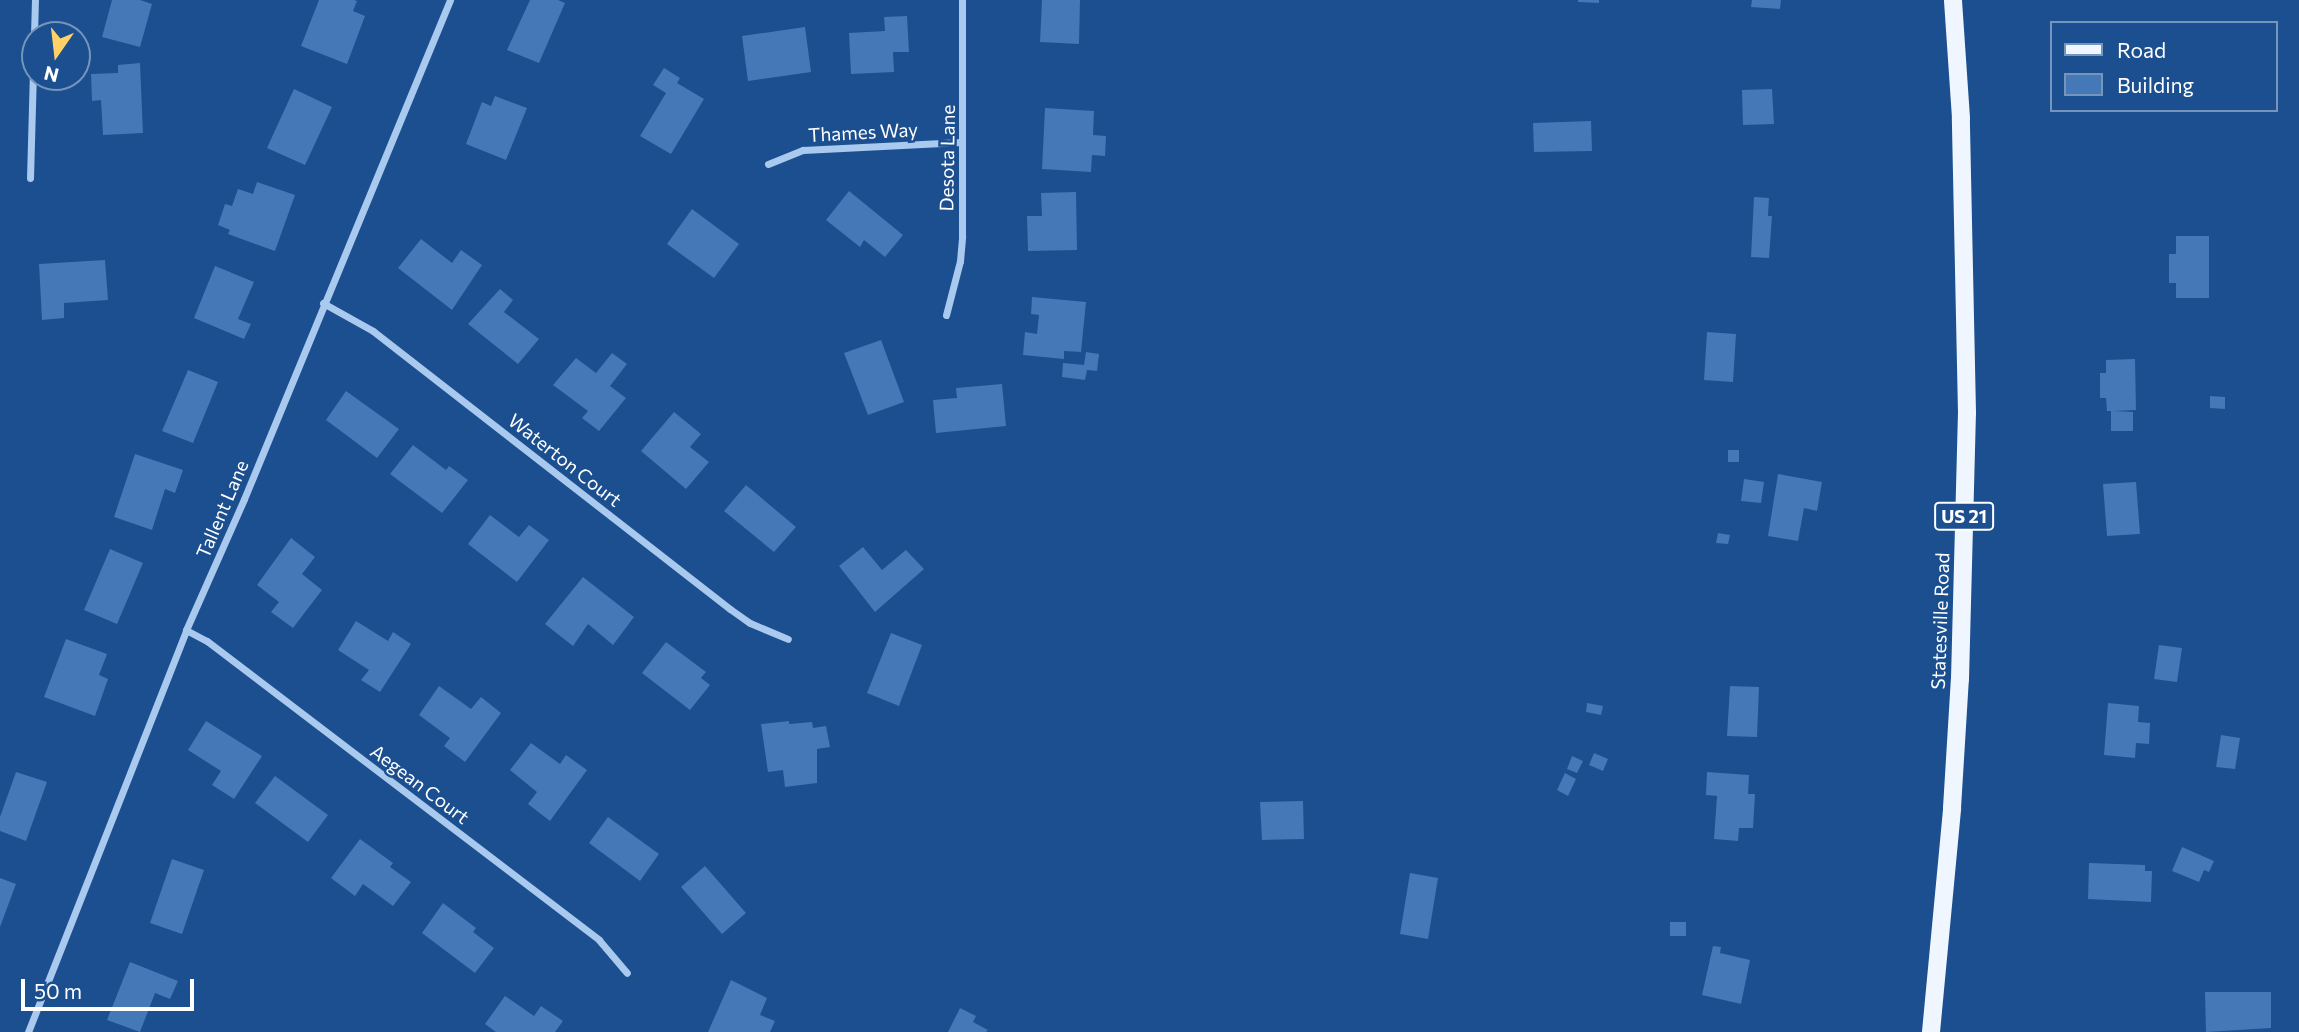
<!DOCTYPE html>
<style>
body{margin:0}
#map{position:relative;width:2299px;height:1032px;overflow:hidden;background:#1b4f8f;font-family:Commissioner,sans-serif}
div>[style]{position:absolute}
.building>*{inset:0;background:#4478b7}
.street>*{height:7px;margin:-3.5px;padding:0 3.5px;transform-origin:3.5px;border-radius:3.5px;background:#a9c9ee}
.primary>*{height:18px;margin:-9px;padding:0 9px;transform-origin:9px;border-radius:9px;background:#f0f6ff}
span{translate:-50% -50%;white-space:nowrap;text-align:center;line-height:1.15;-webkit-text-stroke:5px #1b4f8f;paint-order:stroke}
.shield-label span{padding:2px 5px;background:#1b4f8f;border:2px solid;border-radius:5px;-webkit-text-stroke-width:0}
.shield-label{font-size:18px;color:#fff;font-weight:700}
.street-label{font-size:19px;color:#fff}
.legend{position:absolute;left:2050px;top:21px;width:228px;height:91px;box-sizing:border-box;background:#1b4f8f;border:2px solid #7695bc;margin:0;padding:9px 12px;list-style:none;font-size:21px;color:#fff}
.legend li{display:flex;align-items:center;gap:14px;height:35px}
.legend b{width:35px;border:2px solid #7695bc}
.north{position:absolute;left:21px;top:21px;width:70px;height:70px;box-sizing:border-box;background:#1b4f8f;border:2px solid #7695bc;border-radius:50%;rotate:194deg;font-size:19px;font-weight:700;line-height:28px;text-align:center;color:#fff}
.north::after{content:'';display:block;margin:auto;width:24px;height:32px;background:#ffd166;clip-path:polygon(50% 0,100% 100%,50% 72%,0 100%)}
.scale{position:absolute;left:21px;top:979px;width:173px;height:32px;box-sizing:border-box;border:4px solid #fff;border-top:0;padding-left:9px;font-size:21px;line-height:24px;white-space:nowrap;color:#fff;-webkit-text-stroke:5px #1b4f8f;paint-order:stroke}
</style>
<div id="map">
<div class="building">
<div style="clip-path:polygon(112px 0,140px 0,152px 4px,140px 47px,102px 37px)"></div>
<div style="clip-path:polygon(319px 0,354px 0,357px 1px,353px 11px,365px 16px,347px 64px,301px 46px)"></div>
<div style="clip-path:polygon(530px 0,558px 0,565px 3px,539px 63px,507px 50px)"></div>
<div style="clip-path:polygon(1042px 0,1080px 0,1079px 44px,1040px 42px)"></div>
<div style="clip-path:polygon(1578px 0,1599px 0,1599px 3px,1578px 2px)"></div>
<div style="clip-path:polygon(1752px 0,1781px 0,1780px 9px,1751px 7px)"></div>
<div style="clip-path:polygon(907px 16px,909px 52px,893px 52px,894px 72px,851px 74px,849px 33px,885px 31px,884px 17px)"></div>
<div style="clip-path:polygon(805px 27px,811px 72px,748px 81px,742px 36px)"></div>
<div style="clip-path:polygon(140px 63px,143px 133px,103px 135px,101px 100px,92px 101px,91px 74px,118px 73px,118px 65px)"></div>
<div style="clip-path:polygon(664px 68px,680px 78px,677px 83px,704px 99px,671px 154px,640px 136px,666px 93px,653px 85px)"></div>
<div style="clip-path:polygon(294px 89px,332px 107px,305px 165px,267px 148px)"></div>
<div style="clip-path:polygon(1772px 89px,1774px 124px,1743px 125px,1742px 90px)"></div>
<div style="clip-path:polygon(495px 96px,527px 108px,506px 160px,466px 144px,482px 102px,491px 106px)"></div>
<div style="clip-path:polygon(1045px 108px,1094px 111px,1093px 135px,1106px 136px,1105px 156px,1092px 155px,1091px 172px,1042px 169px)"></div>
<div style="clip-path:polygon(1591px 121px,1592px 151px,1534px 152px,1533px 123px)"></div>
<div style="clip-path:polygon(257px 182px,295px 195px,275px 251px,228px 234px,230px 230px,218px 225px,225px 204px,232px 206px,238px 189px,253px 194px)"></div>
<div style="clip-path:polygon(849px 191px,903px 235px,885px 257px,864px 240px,860px 247px,826px 220px)"></div>
<div style="clip-path:polygon(1076px 192px,1077px 250px,1028px 251px,1027px 216px,1042px 216px,1041px 193px)"></div>
<div style="clip-path:polygon(1754px 197px,1769px 198px,1768px 216px,1772px 216px,1769px 258px,1751px 257px)"></div>
<div style="clip-path:polygon(692px 209px,739px 244px,714px 278px,667px 244px)"></div>
<div style="clip-path:polygon(2176px 236px,2209px 236px,2209px 298px,2176px 298px,2176px 283px,2169px 283px,2169px 254px,2176px 254px)"></div>
<div style="clip-path:polygon(421px 239px,452px 263px,461px 250px,482px 265px,452px 310px,398px 268px)"></div>
<div style="clip-path:polygon(105px 260px,108px 300px,64px 303px,64px 318px,42px 320px,39px 264px)"></div>
<div style="clip-path:polygon(215px 266px,254px 282px,238px 319px,251px 324px,244px 339px,194px 318px)"></div>
<div style="clip-path:polygon(500px 289px,513px 300px,504px 312px,539px 339px,518px 364px,468px 324px)"></div>
<div style="clip-path:polygon(1032px 297px,1086px 302px,1081px 352px,1064px 351px,1064px 359px,1023px 355px,1025px 332px,1037px 334px,1039px 315px,1031px 314px)"></div>
<div style="clip-path:polygon(1707px 332px,1736px 334px,1733px 382px,1704px 380px)"></div>
<div style="clip-path:polygon(881px 340px,904px 402px,868px 415px,844px 353px)"></div>
<div style="clip-path:polygon(1086px 352px,1099px 354px,1097px 371px,1087px 370px,1085px 380px,1062px 377px,1063px 363px,1084px 365px)"></div>
<div style="clip-path:polygon(612px 353px,627px 364px,610px 386px,626px 398px,599px 431px,582px 418px,588px 411px,553px 385px,576px 358px,596px 373px)"></div>
<div style="clip-path:polygon(2135px 359px,2136px 410px,2114px 411px,2133px 412px,2133px 431px,2111px 431px,2111px 411px,2107px 411px,2106px 398px,2100px 398px,2100px 373px,2106px 373px,2106px 360px)"></div>
<div style="clip-path:polygon(188px 370px,218px 382px,193px 443px,162px 431px)"></div>
<div style="clip-path:polygon(1002px 384px,1006px 426px,936px 433px,933px 400px,957px 398px,956px 388px)"></div>
<div style="clip-path:polygon(346px 391px,399px 429px,377px 458px,326px 420px)"></div>
<div style="clip-path:polygon(2210px 396px,2225px 397px,2225px 409px,2210px 408px)"></div>
<div style="clip-path:polygon(674px 412px,701px 434px,690px 447px,709px 462px,686px 489px,641px 451px)"></div>
<div style="clip-path:polygon(413px 445px,446px 470px,449px 466px,468px 480px,442px 513px,390px 474px)"></div>
<div style="clip-path:polygon(1728px 450px,1739px 450px,1739px 462px,1728px 462px)"></div>
<div style="clip-path:polygon(135px 454px,183px 470px,175px 493px,165px 489px,152px 530px,114px 517px)"></div>
<div style="clip-path:polygon(1778px 474px,1822px 482px,1817px 511px,1804px 508px,1798px 541px,1768px 536px)"></div>
<div style="clip-path:polygon(1744px 479px,1764px 482px,1761px 503px,1741px 501px)"></div>
<div style="clip-path:polygon(2136px 482px,2140px 534px,2107px 536px,2103px 484px)"></div>
<div style="clip-path:polygon(746px 485px,796px 527px,774px 552px,724px 511px)"></div>
<div style="clip-path:polygon(490px 515px,519px 537px,529px 525px,549px 540px,517px 582px,468px 544px)"></div>
<div style="clip-path:polygon(1718px 533px,1730px 535px,1728px 544px,1716px 543px)"></div>
<div style="clip-path:polygon(291px 538px,315px 557px,302px 574px,322px 590px,293px 628px,271px 612px,279px 602px,257px 585px)"></div>
<div style="clip-path:polygon(863px 547px,882px 570px,906px 550px,924px 569px,875px 612px,839px 566px)"></div>
<div style="clip-path:polygon(110px 549px,143px 563px,117px 624px,84px 610px)"></div>
<div style="clip-path:polygon(583px 577px,634px 617px,613px 645px,588px 624px,573px 646px,545px 624px)"></div>
<div style="clip-path:polygon(356px 621px,388px 641px,393px 632px,411px 644px,380px 692px,361px 680px,369px 670px,338px 650px)"></div>
<div style="clip-path:polygon(891px 633px,922px 645px,899px 706px,867px 693px)"></div>
<div style="clip-path:polygon(66px 639px,107px 654px,99px 675px,108px 679px,95px 716px,44px 697px)"></div>
<div style="clip-path:polygon(666px 642px,706px 672px,701px 678px,710px 685px,690px 710px,642px 673px)"></div>
<div style="clip-path:polygon(2159px 645px,2182px 648px,2177px 682px,2154px 679px)"></div>
<div style="clip-path:polygon(439px 686px,471px 709px,481px 697px,501px 713px,465px 762px,444px 746px,450px 738px,419px 715px)"></div>
<div style="clip-path:polygon(1730px 686px,1759px 687px,1757px 737px,1727px 736px)"></div>
<div style="clip-path:polygon(1587px 703px,1603px 706px,1601px 715px,1586px 712px)"></div>
<div style="clip-path:polygon(2108px 703px,2139px 706px,2138px 722px,2150px 723px,2149px 744px,2136px 743px,2135px 758px,2104px 755px)"></div>
<div style="clip-path:polygon(206px 721px,262px 756px,234px 799px,212px 785px,221px 771px,188px 750px)"></div>
<div style="clip-path:polygon(789px 721px,789px 724px,812px 722px,813px 728px,826px 726px,830px 747px,817px 749px,817px 783px,785px 787px,783px 770px,768px 772px,761px 724px)"></div>
<div style="clip-path:polygon(2221px 735px,2240px 738px,2235px 769px,2216px 767px)"></div>
<div style="clip-path:polygon(531px 743px,560px 764px,566px 755px,587px 770px,550px 821px,528px 804px,537px 792px,510px 770px)"></div>
<div style="clip-path:polygon(1594px 753px,1608px 759px,1603px 771px,1589px 765px)"></div>
<div style="clip-path:polygon(1572px 756px,1583px 761px,1577px 773px,1567px 769px)"></div>
<div style="clip-path:polygon(16px 772px,47px 782px,26px 841px,0 831px,0 817px)"></div>
<div style="clip-path:polygon(1707px 772px,1749px 775px,1748px 794px,1755px 794px,1753px 828px,1739px 828px,1738px 841px,1714px 839px,1717px 796px,1706px 795px)"></div>
<div style="clip-path:polygon(1565px 773px,1576px 779px,1568px 796px,1557px 790px)"></div>
<div style="clip-path:polygon(275px 776px,328px 815px,308px 842px,255px 803px)"></div>
<div style="clip-path:polygon(1303px 801px,1304px 839px,1262px 840px,1260px 802px)"></div>
<div style="clip-path:polygon(608px 817px,659px 854px,640px 881px,589px 843px)"></div>
<div style="clip-path:polygon(360px 839px,393px 863px,390px 867px,411px 882px,393px 906px,363px 884px,355px 896px,331px 878px)"></div>
<div style="clip-path:polygon(2182px 847px,2214px 861px,2209px 872px,2204px 870px,2199px 882px,2172px 871px)"></div>
<div style="clip-path:polygon(172px 859px,204px 870px,182px 934px,150px 923px)"></div>
<div style="clip-path:polygon(2089px 863px,2145px 865px,2145px 871px,2152px 871px,2151px 902px,2088px 899px)"></div>
<div style="clip-path:polygon(705px 866px,746px 913px,722px 934px,681px 887px)"></div>
<div style="clip-path:polygon(1410px 873px,1438px 878px,1428px 939px,1400px 934px)"></div>
<div style="clip-path:polygon(0 878px,16px 884px,0 927px)"></div>
<div style="clip-path:polygon(443px 903px,476px 928px,473px 932px,494px 948px,475px 973px,422px 933px)"></div>
<div style="clip-path:polygon(1670px 922px,1686px 922px,1686px 936px,1670px 936px)"></div>
<div style="clip-path:polygon(1713px 946px,1721px 947px,1720px 953px,1750px 960px,1741px 1004px,1702px 995px)"></div>
<div style="clip-path:polygon(130px 962px,178px 981px,170px 999px,155px 993px,140px 1032px,107px 1020px)"></div>
<div style="clip-path:polygon(731px 980px,767px 998px,760px 1015px,775px 1021px,770px 1032px,708px 1032px)"></div>
<div style="clip-path:polygon(2205px 992px,2271px 992px,2271px 1028px,2206px 1032px)"></div>
<div style="clip-path:polygon(505px 996px,534px 1016px,541px 1006px,563px 1021px,555px 1032px,496px 1032px,485px 1024px)"></div>
<div style="clip-path:polygon(960px 1008px,976px 1016px,973px 1022px,988px 1030px,986px 1032px,948px 1032px)"></div>
</div>
<div class="street">
<div style="left:768px;top:164px;width:38px;rotate:-22deg"></div>
<div style="left:803px;top:150px;width:159px;rotate:-2.9deg"></div>
<div style="left:30px;top:178px;width:178px;rotate:-88.4deg"></div>
<div style="left:323px;top:303px;width:57px;rotate:29.2deg"></div>
<div style="left:373px;top:331px;width:452px;rotate:37.9deg"></div>
<div style="left:730px;top:609px;width:24px;rotate:35deg"></div>
<div style="left:750px;top:623px;width:41px;rotate:22.8deg"></div>
<div style="left:946px;top:315px;width:56px;rotate:-75.5deg"></div>
<div style="left:960px;top:261px;width:25px;rotate:-85deg"></div>
<div style="left:962px;top:236px;width:236px;rotate:-90deg"></div>
<div style="left:186px;top:630px;width:24px;rotate:28deg"></div>
<div style="left:207px;top:641px;width:493px;rotate:37.3deg"></div>
<div style="left:599px;top:940px;width:43px;rotate:49.7deg"></div>
<div style="left:28px;top:1032px;width:432px;rotate:-68.5deg"></div>
<div style="left:186px;top:630px;width:143px;rotate:-66.1deg"></div>
<div style="left:244px;top:499px;width:540px;rotate:-67.57deg"></div>
</div>
<div class="primary">
<div style="left:1931px;top:1032px;width:225px;rotate:-84.6deg"></div>
<div style="left:1952px;top:808px;width:129px;rotate:-86.5deg"></div>
<div style="left:1960px;top:679px;width:266px;rotate:-88.5deg"></div>
<div style="left:1967px;top:413px;width:295px;rotate:-91.2deg"></div>
<div style="left:1961px;top:118px;width:118px;rotate:-93.9deg"></div>
</div>
<div class="shield-label">
<span style="left:1964px;top:516px">US 21</span>
</div>
<div class="street-label">
<span style="left:863px;top:132px;rotate:-3deg">Thames Way</span>
<span style="left:947px;top:158px;rotate:-89deg">Desota Lane</span>
<span style="left:565px;top:460px;rotate:38deg">Waterton Court</span>
<span style="left:222px;top:509px;rotate:-67deg">Tallent Lane</span>
<span style="left:1940px;top:621px;rotate:-88deg">Statesville Road</span>
<span style="left:420px;top:784px;rotate:37deg">Aegean Court</span>
</div>
<ul class="legend">
<li><b style="height:9px;background:#f0f6ff"></b>Road</li>
<li><b style="height:19px;background:#4478b7"></b>Building</li>
</ul>
<div class="north">N</div>
<div class="scale">50 m</div>
</div>
